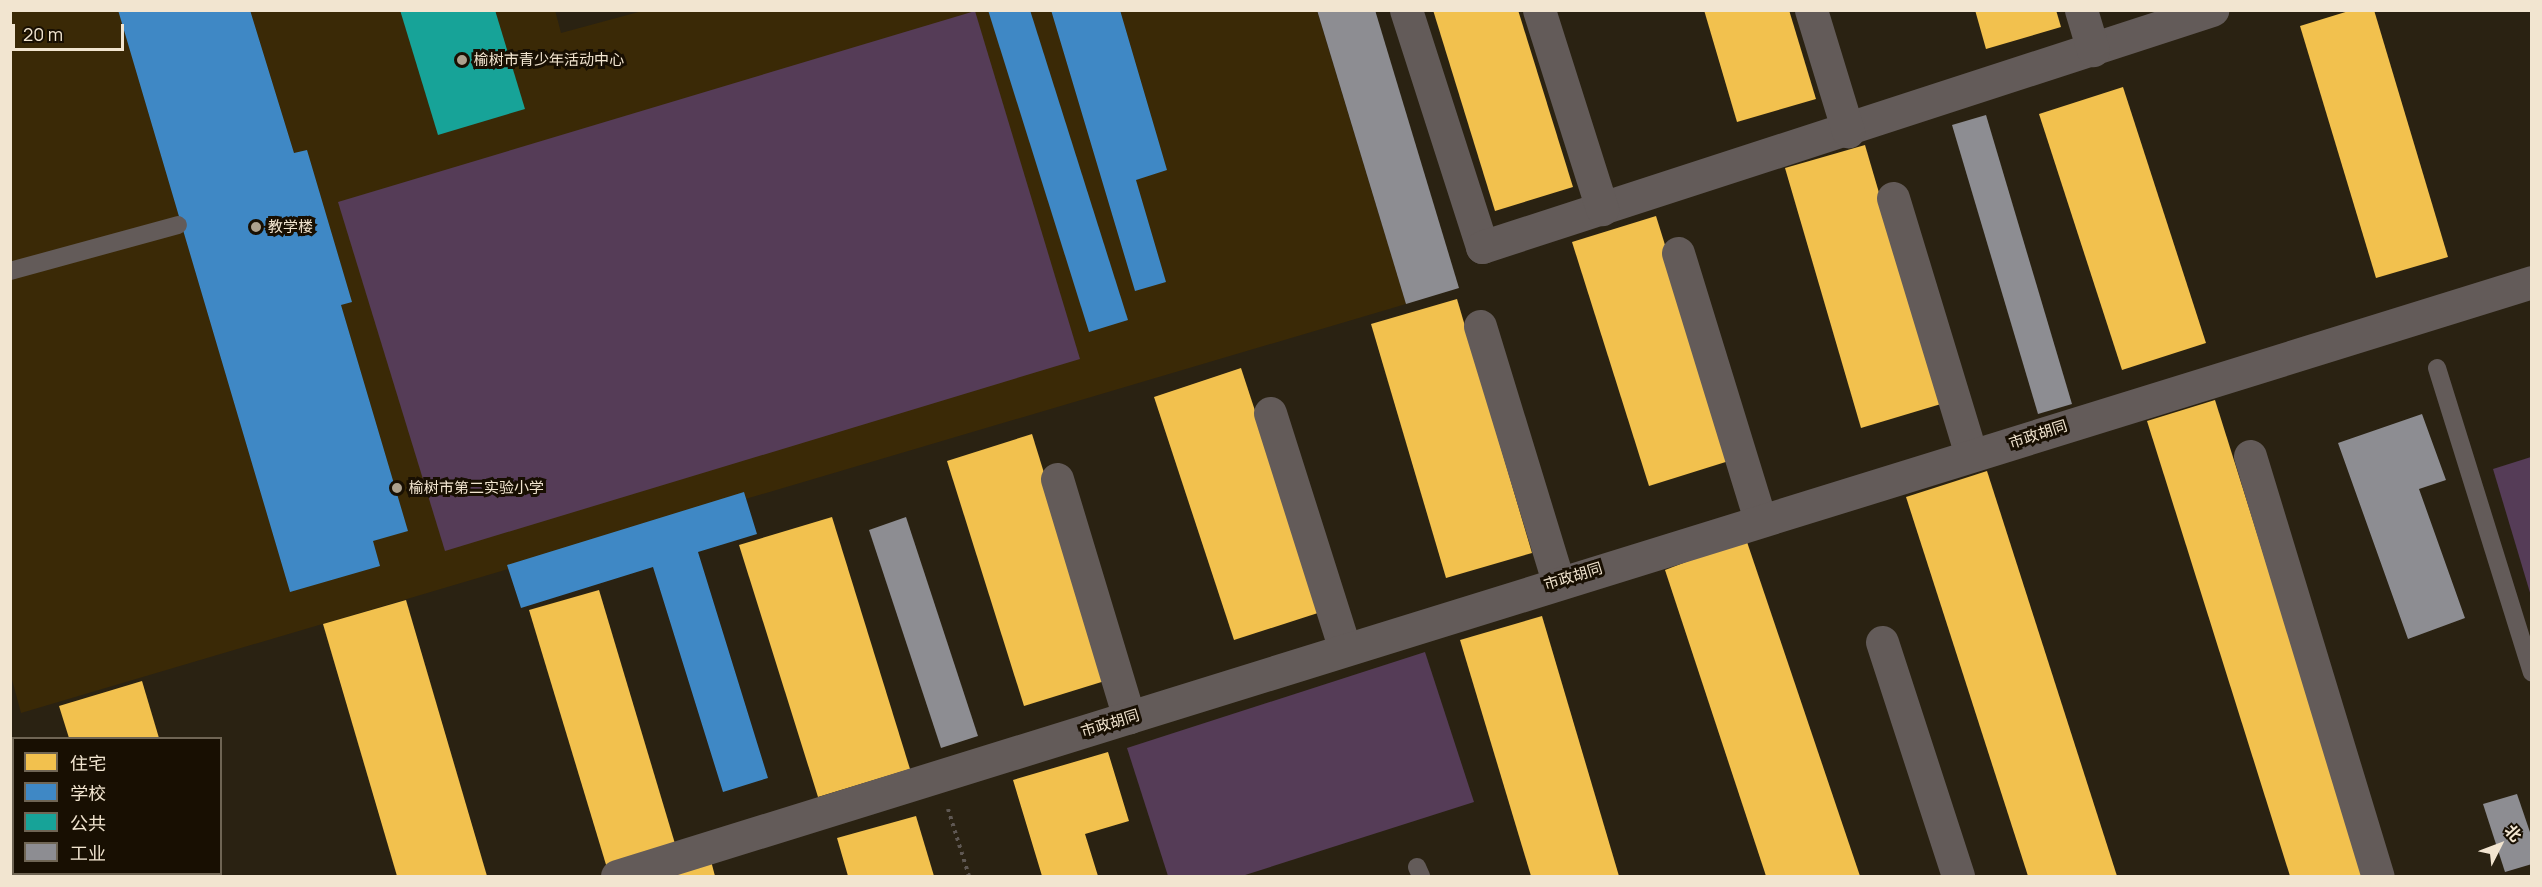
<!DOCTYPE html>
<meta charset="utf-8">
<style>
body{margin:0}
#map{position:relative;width:2542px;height:887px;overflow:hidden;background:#2a2212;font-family:Manrope,"Noto Sans SC",sans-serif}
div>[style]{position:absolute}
.built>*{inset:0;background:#3a2906}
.green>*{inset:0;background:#553c57}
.homes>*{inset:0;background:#f2c14e}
.schools>*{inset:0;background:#3f88c5}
.public>*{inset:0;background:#17a398}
.industry>*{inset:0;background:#8d8d92}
.path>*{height:4px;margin-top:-2px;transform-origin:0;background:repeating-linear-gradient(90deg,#5f5853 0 3px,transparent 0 7.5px)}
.lane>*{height:18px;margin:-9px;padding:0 9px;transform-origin:9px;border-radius:9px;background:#635b59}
.street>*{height:33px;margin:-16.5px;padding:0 16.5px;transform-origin:16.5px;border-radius:16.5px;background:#635b59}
.secondary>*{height:33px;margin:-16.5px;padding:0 16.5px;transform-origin:16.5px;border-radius:16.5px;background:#665d58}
.dots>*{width:16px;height:16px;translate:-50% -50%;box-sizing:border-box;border:3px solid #180f02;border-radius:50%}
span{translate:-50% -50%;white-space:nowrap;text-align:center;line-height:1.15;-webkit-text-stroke:6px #180f02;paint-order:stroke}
.poi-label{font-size:15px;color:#f2e5d0}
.left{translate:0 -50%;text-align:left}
.street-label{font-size:15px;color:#f2e5d0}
.frame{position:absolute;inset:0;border:12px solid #f2e5d0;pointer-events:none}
.legend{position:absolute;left:12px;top:737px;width:210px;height:138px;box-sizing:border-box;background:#180f02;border:2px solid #6f6554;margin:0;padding:8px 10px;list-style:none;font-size:18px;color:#f2e5d0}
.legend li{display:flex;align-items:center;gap:12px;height:30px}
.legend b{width:30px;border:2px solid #6f6554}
.north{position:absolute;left:2470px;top:815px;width:60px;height:60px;-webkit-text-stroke:4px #180f02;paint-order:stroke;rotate:48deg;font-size:16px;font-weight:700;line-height:24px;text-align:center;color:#f2e5d0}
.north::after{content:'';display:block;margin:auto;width:21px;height:27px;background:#f2e5d0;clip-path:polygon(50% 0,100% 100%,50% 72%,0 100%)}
.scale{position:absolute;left:12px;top:24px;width:112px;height:27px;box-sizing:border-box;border:3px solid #f2e5d0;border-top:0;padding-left:8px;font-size:18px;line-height:21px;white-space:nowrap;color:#f2e5d0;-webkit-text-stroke:4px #180f02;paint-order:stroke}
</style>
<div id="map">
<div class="built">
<div style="clip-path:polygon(555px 10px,561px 33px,646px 10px,1317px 11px,1406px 304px,21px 713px,10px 672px,10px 11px)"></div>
</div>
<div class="green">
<div style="clip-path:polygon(975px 11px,1080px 359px,445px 551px,338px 202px)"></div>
<div style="clip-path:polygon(2531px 457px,2532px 457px,2531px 596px,2493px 469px)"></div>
<div style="clip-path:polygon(1425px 652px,1474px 802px,1242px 876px,1168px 876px,1127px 748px)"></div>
</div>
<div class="homes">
<div style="clip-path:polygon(1433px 10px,1518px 10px,1573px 187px,1495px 211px)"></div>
<div style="clip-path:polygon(1704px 10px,1789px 10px,1816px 99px,1737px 122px)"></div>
<div style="clip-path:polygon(1975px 10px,2056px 10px,2061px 27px,1986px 49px)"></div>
<div style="clip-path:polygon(2352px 10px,2374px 10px,2448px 257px,2376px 278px,2300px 26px)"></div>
<div style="clip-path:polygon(2123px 87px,2206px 343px,2122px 370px,2039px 114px)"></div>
<div style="clip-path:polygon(1865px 145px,1941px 404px,1861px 428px,1785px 168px)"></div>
<div style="clip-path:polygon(1656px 216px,1732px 460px,1649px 486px,1572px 242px)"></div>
<div style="clip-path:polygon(1457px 299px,1532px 553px,1446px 578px,1371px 324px)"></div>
<div style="clip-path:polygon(1241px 368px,1321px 612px,1234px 640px,1154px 397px)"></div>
<div style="clip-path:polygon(2215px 400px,2365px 876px,2290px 876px,2147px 421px)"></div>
<div style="clip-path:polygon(1032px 434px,1108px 680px,1024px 706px,947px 461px)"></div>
<div style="clip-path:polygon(1987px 471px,2117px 876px,2028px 876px,1906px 497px)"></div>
<div style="clip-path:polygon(832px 517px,910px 769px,818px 797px,739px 545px)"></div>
<div style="clip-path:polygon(1746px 539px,1860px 876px,1766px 876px,1665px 570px)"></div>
<div style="clip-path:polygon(599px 590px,676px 847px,607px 868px,529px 610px)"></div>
<div style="clip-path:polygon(406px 600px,487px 876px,397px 876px,323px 624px)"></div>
<div style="clip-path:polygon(1542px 616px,1619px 876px,1531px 876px,1460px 640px)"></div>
<div style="clip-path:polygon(142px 681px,159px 738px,69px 738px,59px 706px)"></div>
<div style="clip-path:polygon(1108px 752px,1129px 821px,1085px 834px,1098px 876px,1042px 876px,1013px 780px)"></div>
<div style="clip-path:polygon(916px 816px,934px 876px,848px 876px,837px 838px)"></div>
<div style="clip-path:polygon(711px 861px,715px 876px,658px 876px)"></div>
<div style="clip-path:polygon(110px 874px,200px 874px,201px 876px,111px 876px)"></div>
</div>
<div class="schools">
<div style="clip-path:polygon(118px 10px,250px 10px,294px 153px,307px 150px,352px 302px,341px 305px,408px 531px,373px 541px,380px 566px,290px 592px)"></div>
<div style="clip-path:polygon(988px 10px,1030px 10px,1128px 320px,1089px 332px)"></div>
<div style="clip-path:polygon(1051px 10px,1120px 10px,1167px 170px,1136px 180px,1166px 282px,1135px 291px)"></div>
<div style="clip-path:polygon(744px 492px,757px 534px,698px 552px,768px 778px,723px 792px,653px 567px,521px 608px,507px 565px)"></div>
</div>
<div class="public">
<div style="clip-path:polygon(400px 10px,495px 10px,525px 109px,438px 135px)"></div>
</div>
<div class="industry">
<div style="clip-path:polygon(1317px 10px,1375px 10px,1459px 288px,1406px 304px)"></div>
<div style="clip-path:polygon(1986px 115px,2072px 404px,2038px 414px,1952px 125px)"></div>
<div style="clip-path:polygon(2422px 414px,2446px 480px,2419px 489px,2465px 618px,2408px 639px,2338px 443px)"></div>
<div style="clip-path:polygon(906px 517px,978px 736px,941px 748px,869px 530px)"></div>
<div style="clip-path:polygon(2517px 794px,2532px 838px,2532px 864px,2505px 872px,2483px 804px)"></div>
</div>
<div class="path">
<div style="left:948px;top:809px;width:70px;rotate:72.6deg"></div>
</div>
<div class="lane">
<div style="left:10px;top:271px;width:174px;rotate:-15.3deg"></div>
<div style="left:2437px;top:368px;width:319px;rotate:72.7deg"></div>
<div style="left:1417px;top:867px;width:10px;rotate:66deg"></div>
</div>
<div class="street">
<div style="left:1406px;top:10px;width:249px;rotate:72.2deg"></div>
<div style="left:1482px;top:247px;width:768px;rotate:-17.99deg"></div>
<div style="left:1539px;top:10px;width:209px;rotate:72.4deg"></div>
<div style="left:1811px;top:10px;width:127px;rotate:73deg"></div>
<div style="left:2081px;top:10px;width:42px;rotate:73.3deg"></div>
<div style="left:1893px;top:198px;width:269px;rotate:73.1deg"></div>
<div style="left:1678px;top:253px;width:279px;rotate:72.9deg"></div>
<div style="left:1480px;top:326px;width:267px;rotate:73deg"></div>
<div style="left:1270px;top:413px;width:248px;rotate:72.4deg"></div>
<div style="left:2250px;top:456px;width:439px;rotate:73.1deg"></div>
<div style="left:1057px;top:479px;width:249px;rotate:73.2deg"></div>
<div style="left:1882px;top:642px;width:246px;rotate:72deg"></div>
<div style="left:617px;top:876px;width:2005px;rotate:-17.23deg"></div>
</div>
<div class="secondary">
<div style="left:10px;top:822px;width:11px;rotate:68deg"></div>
<div style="left:26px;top:874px;width:2px;rotate:63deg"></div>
</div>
<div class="dots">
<div style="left:462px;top:60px;background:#aca18e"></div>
<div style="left:256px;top:227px;background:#aca18e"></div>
<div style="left:397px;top:488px;background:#aca18e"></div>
</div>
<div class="poi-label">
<span class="left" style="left:474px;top:60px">榆树市青少年活动中心</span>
<span class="left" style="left:268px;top:227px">教学楼</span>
<span class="left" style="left:409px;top:488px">榆树市第二实验小学</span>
</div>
<div class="street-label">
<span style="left:2038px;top:434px;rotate:-18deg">市政胡同</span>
<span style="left:1573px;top:576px;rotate:-17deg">市政胡同</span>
<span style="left:1110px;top:723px;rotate:-17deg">市政胡同</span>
</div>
<div class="frame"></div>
<ul class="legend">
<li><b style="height:16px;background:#f2c14e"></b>住宅</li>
<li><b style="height:16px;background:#3f88c5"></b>学校</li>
<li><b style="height:16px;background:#17a398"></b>公共</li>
<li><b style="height:16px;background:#8d8d92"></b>工业</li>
</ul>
<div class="north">北</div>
<div class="scale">20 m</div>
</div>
